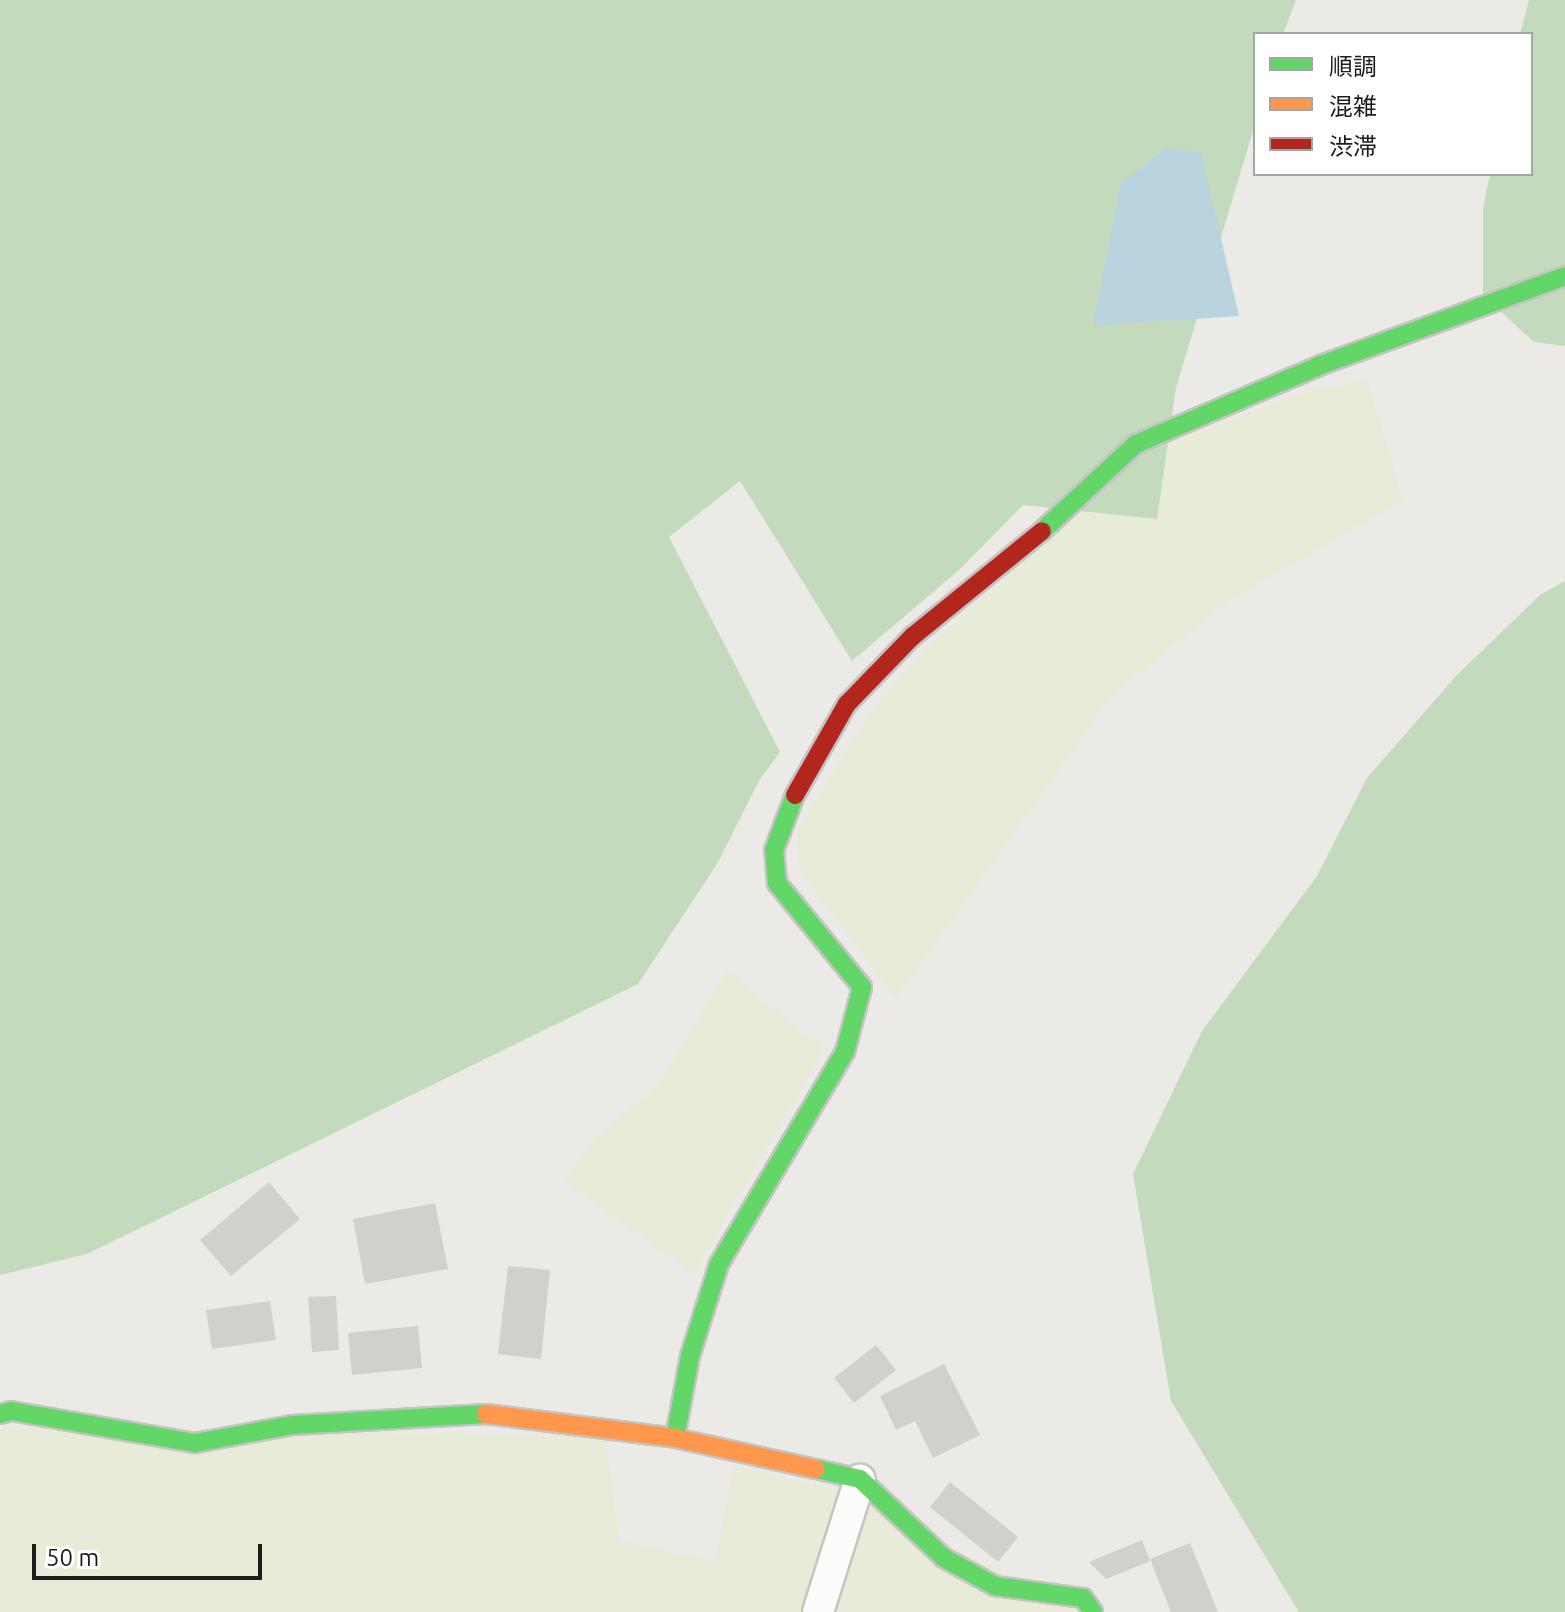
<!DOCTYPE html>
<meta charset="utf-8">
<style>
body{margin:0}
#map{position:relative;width:1565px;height:1612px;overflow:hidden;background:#ebeae6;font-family:Ubuntu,"Noto Sans JP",sans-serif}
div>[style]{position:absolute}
.farmland>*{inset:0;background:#e9ebd9}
.forest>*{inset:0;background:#c4dabc}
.water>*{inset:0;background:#b9d4de}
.building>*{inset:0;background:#d2d0cd}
.roads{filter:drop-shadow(2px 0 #c4c4c2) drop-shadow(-2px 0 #c4c4c2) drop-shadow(0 2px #c4c4c2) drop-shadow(0 -2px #c4c4c2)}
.street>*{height:30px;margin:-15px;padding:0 15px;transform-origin:15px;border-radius:15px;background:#fcfcfb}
.fast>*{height:18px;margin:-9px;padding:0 9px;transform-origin:9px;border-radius:9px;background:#63d668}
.slow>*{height:18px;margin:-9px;padding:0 9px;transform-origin:9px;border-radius:9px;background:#ff974d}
.jam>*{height:18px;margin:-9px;padding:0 9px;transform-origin:9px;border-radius:9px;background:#b3261e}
span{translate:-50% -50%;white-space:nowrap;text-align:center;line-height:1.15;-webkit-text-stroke:6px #fff;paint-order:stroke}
.legend{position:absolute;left:1253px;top:32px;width:280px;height:144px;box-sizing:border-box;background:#fff;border:2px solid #a5a5a5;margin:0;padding:10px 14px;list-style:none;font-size:24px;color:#1d1d1d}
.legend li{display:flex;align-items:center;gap:16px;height:40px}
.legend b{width:40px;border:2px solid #a5a5a5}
.scale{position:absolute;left:32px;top:1544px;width:230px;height:36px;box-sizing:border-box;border:4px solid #1d1d1d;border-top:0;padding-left:10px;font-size:24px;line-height:28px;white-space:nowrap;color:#1d1d1d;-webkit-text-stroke:6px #fff;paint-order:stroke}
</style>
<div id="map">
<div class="farmland">
<div style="clip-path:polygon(1367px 380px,1403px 500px,1232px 598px,1112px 695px,896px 998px,799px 870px,797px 830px,876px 705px,928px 646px,1148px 452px,1305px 392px)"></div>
<div style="clip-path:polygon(727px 971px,824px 1049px,694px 1274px,565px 1182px,592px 1141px,659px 1084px)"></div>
<div style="clip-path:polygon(0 1428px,605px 1436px,619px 1540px,715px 1562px,734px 1466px,835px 1489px,1081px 1612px,0 1612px)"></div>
</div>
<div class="forest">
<div style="clip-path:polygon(0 0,1296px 0,1283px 34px,1255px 34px,1255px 124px,1176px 388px,1157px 519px,1023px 505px,959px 570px,852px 661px,740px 481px,669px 537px,780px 752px,760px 779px,717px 864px,638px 984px,87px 1254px,0 1275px)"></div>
<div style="clip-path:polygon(1529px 0,1565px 0,1565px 346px,1534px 342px,1483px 295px,1483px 209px,1490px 174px,1531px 174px,1531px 34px,1520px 34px)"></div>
<div style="clip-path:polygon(1565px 581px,1565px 1612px,1299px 1612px,1171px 1401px,1133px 1174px,1202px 1031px,1317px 876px,1367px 778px,1456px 676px,1540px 595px)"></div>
</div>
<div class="water">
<div style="clip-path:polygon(1166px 148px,1201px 152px,1239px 316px,1093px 326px,1121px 183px)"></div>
</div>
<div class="building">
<div style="clip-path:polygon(269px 1182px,300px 1219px,231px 1276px,200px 1240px)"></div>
<div style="clip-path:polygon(435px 1203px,448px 1269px,365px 1284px,353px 1219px)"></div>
<div style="clip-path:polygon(508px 1266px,550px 1270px,541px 1359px,498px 1354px)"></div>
<div style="clip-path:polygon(336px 1296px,339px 1350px,312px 1352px,308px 1297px)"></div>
<div style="clip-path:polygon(270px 1301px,276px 1340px,212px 1349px,206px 1310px)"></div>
<div style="clip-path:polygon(418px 1326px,422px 1368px,352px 1375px,348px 1333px)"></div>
<div style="clip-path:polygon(876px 1345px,896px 1370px,854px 1403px,834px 1378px)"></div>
<div style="clip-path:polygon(944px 1364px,980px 1435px,933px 1458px,915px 1421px,896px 1430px,880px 1396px)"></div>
<div style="clip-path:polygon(950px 1482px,1018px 1537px,998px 1562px,930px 1507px)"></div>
<div style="clip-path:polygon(1142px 1540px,1150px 1561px,1106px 1579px,1089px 1562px)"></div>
<div style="clip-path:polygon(1190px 1543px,1218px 1612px,1171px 1612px,1150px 1559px)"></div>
</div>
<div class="roads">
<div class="street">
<div style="left:818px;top:1612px;width:139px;rotate:-72.5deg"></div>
</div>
<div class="fast">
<div style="left:1042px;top:531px;width:128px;rotate:-42.8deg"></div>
<div style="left:1136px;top:444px;width:201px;rotate:-23.1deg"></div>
<div style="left:1321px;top:365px;width:260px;rotate:-20deg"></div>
<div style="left:0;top:1414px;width:11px;rotate:-15deg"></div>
<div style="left:11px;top:1411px;width:187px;rotate:9.9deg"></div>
<div style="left:195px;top:1443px;width:100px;rotate:-10.4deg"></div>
<div style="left:293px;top:1425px;width:193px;rotate:-3.3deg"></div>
<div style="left:675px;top:1438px;width:83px;rotate:-79.6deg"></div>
<div style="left:690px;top:1356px;width:96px;rotate:-72.5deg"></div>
<div style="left:719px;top:1264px;width:247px;rotate:-59.3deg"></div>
<div style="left:845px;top:1052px;width:67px;rotate:-75.3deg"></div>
<div style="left:862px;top:987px;width:134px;rotate:-129.3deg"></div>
<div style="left:777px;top:883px;width:33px;rotate:-95deg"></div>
<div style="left:774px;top:850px;width:59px;rotate:-69.1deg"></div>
<div style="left:816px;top:1469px;width:45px;rotate:12.8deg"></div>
<div style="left:860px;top:1479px;width:115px;rotate:43.2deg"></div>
<div style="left:944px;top:1558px;width:58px;rotate:28.8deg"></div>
<div style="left:995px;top:1586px;width:89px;rotate:7.8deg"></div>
<div style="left:1083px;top:1598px;width:17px;rotate:54deg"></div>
</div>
<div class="slow">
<div style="left:486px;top:1414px;width:191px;rotate:7.2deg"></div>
<div style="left:675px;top:1438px;width:144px;rotate:12.4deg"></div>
</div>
<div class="jam">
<div style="left:795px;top:795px;width:105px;rotate:-60.3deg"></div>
<div style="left:847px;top:704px;width:95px;rotate:-45.9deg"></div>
<div style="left:913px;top:636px;width:166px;rotate:-39.1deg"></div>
</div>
</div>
<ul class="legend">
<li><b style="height:10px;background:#63d668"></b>順調</li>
<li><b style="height:10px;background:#ff974d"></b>混雑</li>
<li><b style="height:10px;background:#b3261e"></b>渋滞</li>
</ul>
<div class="scale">50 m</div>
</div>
